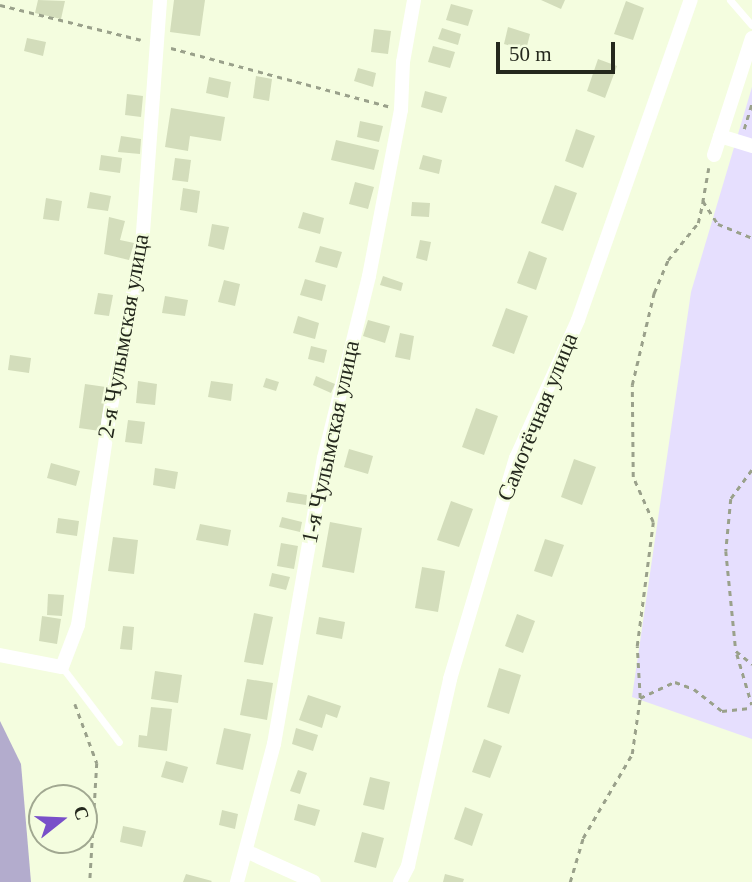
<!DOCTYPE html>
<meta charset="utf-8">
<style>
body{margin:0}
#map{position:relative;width:752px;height:882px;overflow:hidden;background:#f4fddf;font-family:"Times New Roman",serif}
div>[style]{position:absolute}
.green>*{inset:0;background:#e6dffe}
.water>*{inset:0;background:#b3accd}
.building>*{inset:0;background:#d3ddbb}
.path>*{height:2.5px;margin-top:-1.25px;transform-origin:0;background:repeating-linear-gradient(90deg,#9aa18b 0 5px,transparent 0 10px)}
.service>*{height:7px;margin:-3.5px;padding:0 3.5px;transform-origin:3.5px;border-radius:3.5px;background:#fff}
.minor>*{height:14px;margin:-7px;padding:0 7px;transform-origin:7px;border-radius:7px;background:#fff}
span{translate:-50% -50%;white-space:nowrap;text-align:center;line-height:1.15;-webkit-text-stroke:5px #f4fddf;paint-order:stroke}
.street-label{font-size:23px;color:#24281d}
.north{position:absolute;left:28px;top:784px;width:70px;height:70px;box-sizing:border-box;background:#f4fddf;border:2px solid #a1a891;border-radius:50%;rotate:72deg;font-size:19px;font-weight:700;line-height:28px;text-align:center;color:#24281d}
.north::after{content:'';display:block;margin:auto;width:24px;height:32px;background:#7950c9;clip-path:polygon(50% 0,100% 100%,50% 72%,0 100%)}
.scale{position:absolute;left:496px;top:42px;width:119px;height:32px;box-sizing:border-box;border:4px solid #24281d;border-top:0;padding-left:9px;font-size:21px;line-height:24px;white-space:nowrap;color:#24281d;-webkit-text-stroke:5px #f4fddf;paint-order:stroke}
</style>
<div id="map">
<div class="green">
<div style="clip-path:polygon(752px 87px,752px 739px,632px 697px,691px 292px)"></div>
</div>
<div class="water">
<div style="clip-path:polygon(0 721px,21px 764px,31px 882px,0 882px)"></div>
</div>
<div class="building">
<div style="clip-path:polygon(38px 0,65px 1px,61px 19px,35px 13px)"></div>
<div style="clip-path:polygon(174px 0,205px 0,200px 36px,170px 32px)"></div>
<div style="clip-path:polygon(541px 0,565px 0,561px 9px)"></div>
<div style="clip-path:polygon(626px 1px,644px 8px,633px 40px,614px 34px)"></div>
<div style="clip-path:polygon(451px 4px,473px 10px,468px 26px,446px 20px)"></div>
<div style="clip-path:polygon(508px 27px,530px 34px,526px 50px,504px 44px)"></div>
<div style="clip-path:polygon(442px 28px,461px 34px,458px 45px,438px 39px)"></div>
<div style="clip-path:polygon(374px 29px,391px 31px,388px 54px,371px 52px)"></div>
<div style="clip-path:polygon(27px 38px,46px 42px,43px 56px,24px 51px)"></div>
<div style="clip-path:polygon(433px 46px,455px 52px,450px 68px,428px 62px)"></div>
<div style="clip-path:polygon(598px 59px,617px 66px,605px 98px,587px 91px)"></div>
<div style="clip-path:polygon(358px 68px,376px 73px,373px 87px,354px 81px)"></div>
<div style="clip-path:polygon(256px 76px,272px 79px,269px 101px,253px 98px)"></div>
<div style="clip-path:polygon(209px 77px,231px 82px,228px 98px,206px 93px)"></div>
<div style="clip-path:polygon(425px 91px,447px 97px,442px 113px,421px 107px)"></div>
<div style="clip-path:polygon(127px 94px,143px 96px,141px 117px,125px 115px)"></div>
<div style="clip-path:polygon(171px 108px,225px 117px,221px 141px,190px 136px,188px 151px,165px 147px)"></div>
<div style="clip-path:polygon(360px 121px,383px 126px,379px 142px,357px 137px)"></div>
<div style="clip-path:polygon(576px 129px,595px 136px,583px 168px,565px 161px)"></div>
<div style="clip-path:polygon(121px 136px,141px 139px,140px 154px,118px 152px)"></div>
<div style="clip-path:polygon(336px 140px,379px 150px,374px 170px,331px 160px)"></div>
<div style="clip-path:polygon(101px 155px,122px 158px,120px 173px,99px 170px)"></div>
<div style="clip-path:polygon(423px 155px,442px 160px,439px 174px,419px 169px)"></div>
<div style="clip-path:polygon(175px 158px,191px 160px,188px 182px,172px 180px)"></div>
<div style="clip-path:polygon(355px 182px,374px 187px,368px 209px,349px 204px)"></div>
<div style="clip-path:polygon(555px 185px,577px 193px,563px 231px,541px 223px)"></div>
<div style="clip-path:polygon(183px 188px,200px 191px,197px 213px,180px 210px)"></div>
<div style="clip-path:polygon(90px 192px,111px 196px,108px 211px,87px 208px)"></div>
<div style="clip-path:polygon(46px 198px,62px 201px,59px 221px,43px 219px)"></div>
<div style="clip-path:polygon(412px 202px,430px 203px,429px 217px,411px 216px)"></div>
<div style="clip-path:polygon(303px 212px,324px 218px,320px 234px,298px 228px)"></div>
<div style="clip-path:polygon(109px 217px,125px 221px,120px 240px,134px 243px,129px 260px,104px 254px)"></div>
<div style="clip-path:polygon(212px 224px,229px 227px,224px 250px,208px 246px)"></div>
<div style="clip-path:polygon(420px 240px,431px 242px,427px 261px,416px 258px)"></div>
<div style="clip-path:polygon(320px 246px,342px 252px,337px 268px,315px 262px)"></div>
<div style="clip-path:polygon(529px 251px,547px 258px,536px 290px,517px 283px)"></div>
<div style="clip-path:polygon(383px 276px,403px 283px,401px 291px,380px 285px)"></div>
<div style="clip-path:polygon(305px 279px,326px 285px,322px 301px,300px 295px)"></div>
<div style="clip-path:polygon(224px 280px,240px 284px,235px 306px,218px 302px)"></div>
<div style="clip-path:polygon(98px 293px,113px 295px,109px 316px,94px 314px)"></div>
<div style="clip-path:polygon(165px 296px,188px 300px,185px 316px,162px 313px)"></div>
<div style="clip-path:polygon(506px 308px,528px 316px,514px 354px,492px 346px)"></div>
<div style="clip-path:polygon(298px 316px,319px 323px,315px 339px,293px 333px)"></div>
<div style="clip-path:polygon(368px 320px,390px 326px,385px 343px,363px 336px)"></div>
<div style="clip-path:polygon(400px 333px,414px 336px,410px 360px,395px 357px)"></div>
<div style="clip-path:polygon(311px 346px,327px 350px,324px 363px,308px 359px)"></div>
<div style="clip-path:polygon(10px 355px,31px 358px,29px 373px,8px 370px)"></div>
<div style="clip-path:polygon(316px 376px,335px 384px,331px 393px,313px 385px)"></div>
<div style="clip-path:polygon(266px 378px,279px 382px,276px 391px,263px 387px)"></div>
<div style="clip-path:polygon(138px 381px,157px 384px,155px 405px,136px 403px)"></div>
<div style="clip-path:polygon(211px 381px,233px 384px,231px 401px,208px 397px)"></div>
<div style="clip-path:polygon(85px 384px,106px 387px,100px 431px,79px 428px)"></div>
<div style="clip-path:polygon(476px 408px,498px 416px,484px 455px,462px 447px)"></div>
<div style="clip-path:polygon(128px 420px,145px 422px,142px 444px,125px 442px)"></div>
<div style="clip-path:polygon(349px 449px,373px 456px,368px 474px,344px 467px)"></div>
<div style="clip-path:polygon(574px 459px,596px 467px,582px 505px,561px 497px)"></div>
<div style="clip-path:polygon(51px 463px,80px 471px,76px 486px,47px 478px)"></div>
<div style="clip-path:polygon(155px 468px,178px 472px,175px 489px,153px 485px)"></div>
<div style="clip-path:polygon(288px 492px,307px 495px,306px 505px,286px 502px)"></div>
<div style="clip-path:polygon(451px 501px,473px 509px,459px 547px,437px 540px)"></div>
<div style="clip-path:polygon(282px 517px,302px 522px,300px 532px,279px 527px)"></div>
<div style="clip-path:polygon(58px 518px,79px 521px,77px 536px,56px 533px)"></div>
<div style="clip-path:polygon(330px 522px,362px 528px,354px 573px,322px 567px)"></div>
<div style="clip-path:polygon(200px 524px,231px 530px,228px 546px,196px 540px)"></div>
<div style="clip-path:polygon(113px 537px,138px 540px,134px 574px,108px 571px)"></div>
<div style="clip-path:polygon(545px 539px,564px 545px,552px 577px,534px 571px)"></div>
<div style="clip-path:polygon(281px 543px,298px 546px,294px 569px,277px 566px)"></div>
<div style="clip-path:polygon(422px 567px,445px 571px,438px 612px,415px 608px)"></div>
<div style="clip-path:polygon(272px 573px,290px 577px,286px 590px,269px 586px)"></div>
<div style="clip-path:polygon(48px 594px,64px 595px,62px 616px,47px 615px)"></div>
<div style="clip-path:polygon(254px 613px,273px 617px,263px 665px,244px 662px)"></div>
<div style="clip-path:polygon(517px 614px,535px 621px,523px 653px,505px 646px)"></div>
<div style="clip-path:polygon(42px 616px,61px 619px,57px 644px,39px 641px)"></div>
<div style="clip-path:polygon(319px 617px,345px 622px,342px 639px,316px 634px)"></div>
<div style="clip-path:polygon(123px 626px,134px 627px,132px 650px,120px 649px)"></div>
<div style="clip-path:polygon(499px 668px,521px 675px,509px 714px,487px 707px)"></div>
<div style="clip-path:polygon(155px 671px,182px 675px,178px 703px,151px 699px)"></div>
<div style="clip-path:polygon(247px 679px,273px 683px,267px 720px,240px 715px)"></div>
<div style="clip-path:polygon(308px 695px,341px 706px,337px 718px,326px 714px,322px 728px,299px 720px)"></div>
<div style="clip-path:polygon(151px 707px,172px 709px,167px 751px,138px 747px,139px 735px,147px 736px)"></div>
<div style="clip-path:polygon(224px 728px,251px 734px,243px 770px,216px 764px)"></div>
<div style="clip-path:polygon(296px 728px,318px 735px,313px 751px,292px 744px)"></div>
<div style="clip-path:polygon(484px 739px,502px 746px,490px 778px,472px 772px)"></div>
<div style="clip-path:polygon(166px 761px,188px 767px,183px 783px,161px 777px)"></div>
<div style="clip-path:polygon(298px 770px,307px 773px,300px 794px,290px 791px)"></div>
<div style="clip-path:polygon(370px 777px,390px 782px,384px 810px,363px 805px)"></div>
<div style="clip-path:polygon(298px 804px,320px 810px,315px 826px,294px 820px)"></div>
<div style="clip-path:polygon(465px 807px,483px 814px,472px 846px,454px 839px)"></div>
<div style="clip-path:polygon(222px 810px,238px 814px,235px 829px,219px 825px)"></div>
<div style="clip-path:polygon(123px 826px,146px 831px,142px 847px,120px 842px)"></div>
<div style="clip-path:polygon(362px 832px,384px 838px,376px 868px,354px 862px)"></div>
<div style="clip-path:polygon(186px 874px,212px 881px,211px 882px,183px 882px)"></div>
<div style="clip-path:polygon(445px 874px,464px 879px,463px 882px,443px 882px)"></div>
</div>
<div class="path">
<div style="left:0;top:5px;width:145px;rotate:13.9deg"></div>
<div style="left:171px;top:48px;width:225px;rotate:15deg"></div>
<div style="left:744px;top:129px;width:28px;rotate:-73deg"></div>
<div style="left:709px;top:168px;width:34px;rotate:100deg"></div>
<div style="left:703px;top:201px;width:27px;rotate:57deg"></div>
<div style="left:718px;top:224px;width:37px;rotate:22deg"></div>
<div style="left:752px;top:470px;width:36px;rotate:126deg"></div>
<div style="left:731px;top:499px;width:52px;rotate:95.5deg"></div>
<div style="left:726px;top:551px;width:100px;rotate:84.3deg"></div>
<div style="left:736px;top:651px;width:21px;rotate:39deg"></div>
<div style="left:737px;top:654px;width:53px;rotate:73.6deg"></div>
<div style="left:640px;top:698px;width:38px;rotate:-25deg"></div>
<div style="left:675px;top:682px;width:20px;rotate:20deg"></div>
<div style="left:694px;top:689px;width:36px;rotate:38deg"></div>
<div style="left:722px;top:711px;width:30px;rotate:-6deg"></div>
<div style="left:75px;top:704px;width:63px;rotate:69.6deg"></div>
<div style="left:97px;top:763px;width:119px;rotate:93.4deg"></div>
<div style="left:570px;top:882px;width:46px;rotate:-73.5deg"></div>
<div style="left:583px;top:838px;width:97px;rotate:-59.7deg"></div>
<div style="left:632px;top:754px;width:57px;rotate:-81.9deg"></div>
<div style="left:640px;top:698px;width:52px;rotate:-93.3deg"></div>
<div style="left:637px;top:646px;width:125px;rotate:-82.6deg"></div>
<div style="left:653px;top:522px;width:49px;rotate:-114deg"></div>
<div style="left:633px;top:477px;width:92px;rotate:-90.6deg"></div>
<div style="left:632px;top:385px;width:95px;rotate:-76.6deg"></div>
<div style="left:654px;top:293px;width:36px;rotate:-67deg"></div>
<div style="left:668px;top:260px;width:48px;rotate:-51deg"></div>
<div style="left:698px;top:223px;width:23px;rotate:-77deg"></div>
</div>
<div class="service">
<div style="left:730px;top:0;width:33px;rotate:49deg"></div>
<div style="left:62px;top:667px;width:94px;rotate:52.8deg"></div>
</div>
<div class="minor">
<div style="left:720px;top:136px;width:34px;rotate:17deg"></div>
<div style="left:714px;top:155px;width:123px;rotate:-72deg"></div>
<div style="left:0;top:655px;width:63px;rotate:11deg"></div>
<div style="left:62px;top:667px;width:45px;rotate:-69.1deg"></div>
<div style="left:78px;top:625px;width:210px;rotate:-81.5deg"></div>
<div style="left:109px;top:417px;width:174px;rotate:-79.1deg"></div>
<div style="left:142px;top:246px;width:247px;rotate:-85.8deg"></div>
<div style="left:248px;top:852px;width:72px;rotate:24.4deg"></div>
<div style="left:237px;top:882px;width:143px;rotate:-75deg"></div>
<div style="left:274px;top:744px;width:290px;rotate:-80.1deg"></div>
<div style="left:324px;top:458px;width:187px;rotate:-76.1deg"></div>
<div style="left:369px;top:276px;width:169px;rotate:-79.1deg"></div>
<div style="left:401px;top:110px;width:48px;rotate:-87.6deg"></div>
<div style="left:403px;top:62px;width:63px;rotate:-79.9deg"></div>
<div style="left:400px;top:882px;width:18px;rotate:-63deg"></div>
<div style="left:408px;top:866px;width:192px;rotate:-77.3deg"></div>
<div style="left:450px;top:679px;width:231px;rotate:-73.4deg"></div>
<div style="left:516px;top:458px;width:151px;rotate:-65.8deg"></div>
<div style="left:578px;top:320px;width:339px;rotate:-70.6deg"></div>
</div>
<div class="street-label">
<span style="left:124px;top:336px;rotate:-80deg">2-я Чулымская улица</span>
<span style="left:538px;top:417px;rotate:-68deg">Самотёчная улица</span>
<span style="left:331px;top:442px;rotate:-78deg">1-я Чулымская улица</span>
</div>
<div class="north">С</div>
<div class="scale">50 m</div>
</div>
